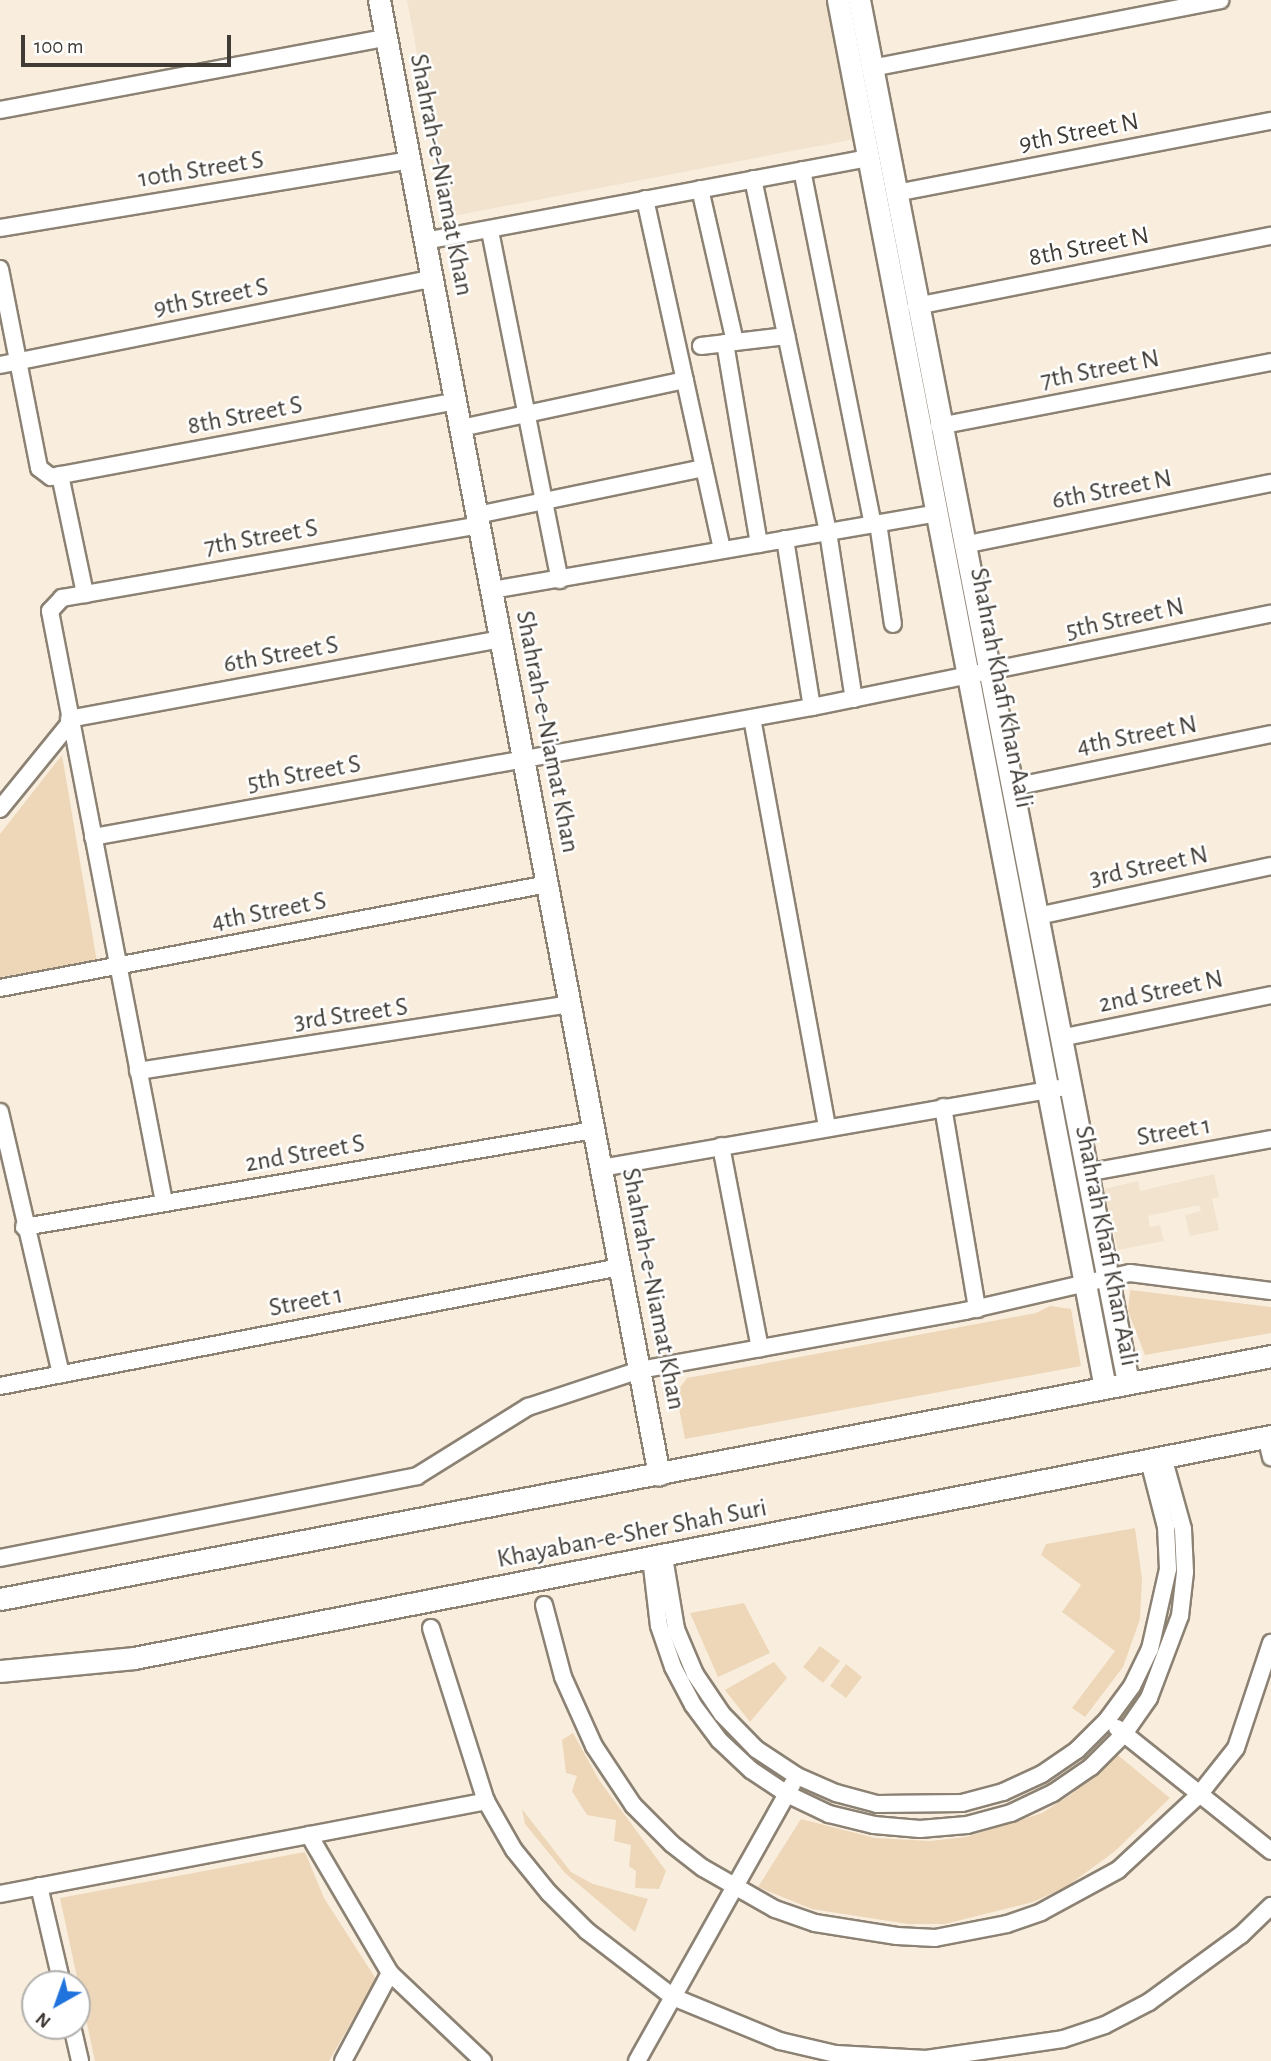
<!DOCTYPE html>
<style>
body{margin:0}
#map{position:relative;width:1271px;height:2061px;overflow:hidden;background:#f9eede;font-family:"Alegreya Sans",sans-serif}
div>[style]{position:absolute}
.built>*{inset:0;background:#f1e3cd}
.green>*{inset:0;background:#edd7b8}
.roads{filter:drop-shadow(2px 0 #8c8274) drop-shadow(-2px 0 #8c8274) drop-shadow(0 2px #8c8274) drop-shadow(0 -2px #8c8274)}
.minor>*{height:16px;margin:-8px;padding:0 8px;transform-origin:8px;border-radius:8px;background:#fff}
.major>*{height:21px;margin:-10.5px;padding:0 10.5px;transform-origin:10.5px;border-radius:10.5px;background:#fff}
span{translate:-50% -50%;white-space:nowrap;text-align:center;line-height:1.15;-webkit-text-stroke:5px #fff;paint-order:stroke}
.street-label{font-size:26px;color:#403b35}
.north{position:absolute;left:21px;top:1970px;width:70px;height:70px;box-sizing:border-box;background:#fff;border:2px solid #b3b1ae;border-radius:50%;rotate:220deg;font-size:19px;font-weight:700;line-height:28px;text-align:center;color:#403b35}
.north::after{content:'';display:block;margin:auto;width:24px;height:32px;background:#2073dd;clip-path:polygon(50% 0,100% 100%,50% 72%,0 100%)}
.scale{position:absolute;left:21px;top:35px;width:210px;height:32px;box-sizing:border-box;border:4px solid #403b35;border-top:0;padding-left:9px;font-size:21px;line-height:24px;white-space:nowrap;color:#403b35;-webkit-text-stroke:5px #fff;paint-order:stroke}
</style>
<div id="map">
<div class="built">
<div style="clip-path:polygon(407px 0,828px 0,855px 139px,448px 217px)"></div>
<div style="clip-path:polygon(1214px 1174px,1219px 1197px,1212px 1199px,1219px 1230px,1190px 1236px,1185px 1215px,1201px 1211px,1199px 1205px,1148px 1216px,1150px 1227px,1160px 1225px,1164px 1241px,1118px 1250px,1104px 1189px,1138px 1181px,1140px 1191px)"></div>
</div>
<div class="green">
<div style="clip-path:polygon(62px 755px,97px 962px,0 977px,0 834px)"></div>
<div style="clip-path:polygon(1130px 1290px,1271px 1307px,1271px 1333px,1145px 1355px,1128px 1311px)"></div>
<div style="clip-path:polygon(1050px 1306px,1071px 1309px,1081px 1366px,685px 1439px,676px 1393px,687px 1378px,1036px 1313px)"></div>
<div style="clip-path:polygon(1135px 1528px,1142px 1579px,1140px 1619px,1123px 1667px,1085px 1717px,1072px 1708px,1115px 1651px,1062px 1612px,1081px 1585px,1041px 1555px,1046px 1544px)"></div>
<div style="clip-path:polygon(744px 1603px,770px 1653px,718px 1677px,690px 1613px)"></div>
<div style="clip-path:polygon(820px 1646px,840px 1661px,823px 1683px,803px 1667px)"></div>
<div style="clip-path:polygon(774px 1662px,787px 1678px,750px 1722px,725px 1690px)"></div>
<div style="clip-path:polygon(846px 1664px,862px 1677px,846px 1698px,830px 1686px)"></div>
<div style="clip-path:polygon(573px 1733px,599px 1780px,666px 1871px,659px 1889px,635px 1888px,636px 1871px,629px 1866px,631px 1845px,614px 1841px,616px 1820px,587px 1815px,572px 1791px,577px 1776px,566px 1773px,562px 1740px)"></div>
<div style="clip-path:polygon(1114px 1752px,1170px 1798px,1114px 1852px,1066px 1887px,1033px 1902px,945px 1924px,908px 1924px,812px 1909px,758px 1887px,801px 1819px,875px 1838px,930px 1841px,966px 1837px,1042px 1813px,1072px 1794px)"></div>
<div style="clip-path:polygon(522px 1809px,571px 1872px,593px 1884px,648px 1899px,635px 1932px,565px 1873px,525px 1824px)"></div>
<div style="clip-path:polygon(305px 1852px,324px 1898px,376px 1979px,329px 2061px,95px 2061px,60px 1898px)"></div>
</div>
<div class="roads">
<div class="minor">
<div style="left:871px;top:68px;width:356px;rotate:-11deg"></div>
<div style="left:0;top:110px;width:393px;rotate:-10.6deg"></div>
<div style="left:802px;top:170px;width:361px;rotate:78.7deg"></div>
<div style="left:753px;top:179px;width:361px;rotate:78deg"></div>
<div style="left:828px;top:532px;width:169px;rotate:81.2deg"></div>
<div style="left:700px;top:189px;width:157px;rotate:77.1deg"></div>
<div style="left:896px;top:193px;width:382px;rotate:-10.9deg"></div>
<div style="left:645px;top:199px;width:359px;rotate:77.6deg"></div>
<div style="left:0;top:228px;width:416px;rotate:-9.4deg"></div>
<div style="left:490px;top:231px;width:356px;rotate:78.7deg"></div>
<div style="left:425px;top:241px;width:452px;rotate:-10.6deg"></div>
<div style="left:0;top:269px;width:203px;rotate:78.9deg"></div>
<div style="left:39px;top:468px;width:15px;rotate:37deg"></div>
<div style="left:51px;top:477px;width:412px;rotate:-10.6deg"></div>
<div style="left:916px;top:306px;width:362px;rotate:-11.2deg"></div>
<div style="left:725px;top:343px;width:204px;rotate:80.4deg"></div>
<div style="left:701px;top:346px;width:86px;rotate:-6.7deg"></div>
<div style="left:0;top:365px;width:440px;rotate:-11.3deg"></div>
<div style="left:939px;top:426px;width:338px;rotate:-10.9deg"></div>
<div style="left:461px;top:428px;width:229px;rotate:-12.1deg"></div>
<div style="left:60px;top:475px;width:122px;rotate:78.1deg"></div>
<div style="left:477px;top:515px;width:232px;rotate:-11.7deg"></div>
<div style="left:878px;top:523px;width:102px;rotate:81.6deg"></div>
<div style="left:785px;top:539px;width:170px;rotate:80.9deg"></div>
<div style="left:963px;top:545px;width:314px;rotate:-11.4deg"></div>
<div style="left:492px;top:590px;width:453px;rotate:-9.8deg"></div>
<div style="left:752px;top:718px;width:416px;rotate:79.6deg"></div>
<div style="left:69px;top:719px;width:439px;rotate:-10.5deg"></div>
<div style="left:1013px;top:787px;width:263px;rotate:-11.6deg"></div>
<div style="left:0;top:809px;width:111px;rotate:-50.9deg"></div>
<div style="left:93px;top:837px;width:731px;rotate:-10.25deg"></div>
<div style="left:812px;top:707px;width:468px;rotate:-11.5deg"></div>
<div style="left:1038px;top:916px;width:238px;rotate:-12.1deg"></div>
<div style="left:0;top:988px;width:558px;rotate:-10.75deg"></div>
<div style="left:1060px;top:1038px;width:215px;rotate:-11.5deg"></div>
<div style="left:138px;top:1071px;width:437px;rotate:-8.8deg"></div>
<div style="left:943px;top:1107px;width:205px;rotate:80.4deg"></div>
<div style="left:0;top:1112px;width:269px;rotate:76.9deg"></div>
<div style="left:721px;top:1146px;width:206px;rotate:79.1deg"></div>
<div style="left:601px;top:1168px;width:476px;rotate:-9.9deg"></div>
<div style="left:1086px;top:1173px;width:188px;rotate:-10.4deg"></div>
<div style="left:164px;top:1202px;width:602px;rotate:-100.92deg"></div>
<div style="left:50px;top:611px;width:18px;rotate:-47deg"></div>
<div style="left:62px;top:598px;width:423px;rotate:-9.9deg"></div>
<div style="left:24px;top:1227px;width:578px;rotate:-9.66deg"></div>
<div style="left:0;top:1386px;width:631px;rotate:-10.86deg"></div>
<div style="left:1266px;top:1437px;width:21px;rotate:76deg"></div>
<div style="left:664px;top:1557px;width:73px;rotate:80.5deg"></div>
<div style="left:676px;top:1629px;width:49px;rotate:67.1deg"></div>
<div style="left:695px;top:1674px;width:48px;rotate:56deg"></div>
<div style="left:722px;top:1714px;width:49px;rotate:45.8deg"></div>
<div style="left:756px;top:1749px;width:49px;rotate:33.4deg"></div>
<div style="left:797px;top:1776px;width:43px;rotate:23.6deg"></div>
<div style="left:836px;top:1793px;width:42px;rotate:15deg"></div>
<div style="left:877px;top:1804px;width:85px;rotate:-0.7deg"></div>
<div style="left:962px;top:1803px;width:42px;rotate:-15deg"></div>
<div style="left:1003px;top:1792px;width:43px;rotate:-24.8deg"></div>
<div style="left:1042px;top:1774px;width:42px;rotate:-34.4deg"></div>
<div style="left:1077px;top:1750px;width:42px;rotate:-45deg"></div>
<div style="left:1107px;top:1720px;width:42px;rotate:-53.7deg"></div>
<div style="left:1132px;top:1686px;width:41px;rotate:-64.1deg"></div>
<div style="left:1150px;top:1649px;width:82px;rotate:-77.3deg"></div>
<div style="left:1168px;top:1569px;width:42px;rotate:-92.7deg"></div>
<div style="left:1166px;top:1527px;width:68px;rotate:-104.4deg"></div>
<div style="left:0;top:1558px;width:425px;rotate:-11.1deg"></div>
<div style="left:417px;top:1476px;width:131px;rotate:-31.9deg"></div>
<div style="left:528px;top:1407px;width:118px;rotate:-18.3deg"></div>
<div style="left:640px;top:1370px;width:330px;rotate:-10.3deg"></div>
<div style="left:965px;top:1311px;width:169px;rotate:-13deg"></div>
<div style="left:1130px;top:1273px;width:142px;rotate:7.3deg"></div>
<div style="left:651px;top:1558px;width:68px;rotate:83.3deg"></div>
<div style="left:659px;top:1626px;width:43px;rotate:71.1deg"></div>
<div style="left:673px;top:1667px;width:43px;rotate:62.2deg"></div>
<div style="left:693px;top:1705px;width:44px;rotate:53.4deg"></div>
<div style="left:719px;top:1740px;width:44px;rotate:43.2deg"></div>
<div style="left:751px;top:1770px;width:43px;rotate:33.7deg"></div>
<div style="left:787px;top:1794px;width:47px;rotate:25.5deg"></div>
<div style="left:829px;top:1814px;width:46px;rotate:13.7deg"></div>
<div style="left:874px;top:1825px;width:46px;rotate:5deg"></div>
<div style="left:920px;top:1829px;width:47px;rotate:-4.9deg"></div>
<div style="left:967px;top:1825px;width:46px;rotate:-15.3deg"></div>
<div style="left:1011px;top:1813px;width:47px;rotate:-25.5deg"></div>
<div style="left:1053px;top:1793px;width:46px;rotate:-34.4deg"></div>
<div style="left:1091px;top:1767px;width:47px;rotate:-45deg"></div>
<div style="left:1124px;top:1734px;width:44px;rotate:-55.2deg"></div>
<div style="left:1149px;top:1698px;width:88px;rotate:-69.3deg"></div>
<div style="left:1180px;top:1616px;width:44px;rotate:-83.5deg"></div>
<div style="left:1185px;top:1572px;width:43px;rotate:-92.7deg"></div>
<div style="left:1183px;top:1529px;width:75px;rotate:-105.5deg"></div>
<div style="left:544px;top:1605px;width:74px;rotate:75.2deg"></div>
<div style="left:563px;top:1677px;width:76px;rotate:65.8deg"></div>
<div style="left:594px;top:1746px;width:71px;rotate:56.5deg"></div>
<div style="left:633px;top:1805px;width:55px;rotate:45deg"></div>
<div style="left:672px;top:1844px;width:39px;rotate:38deg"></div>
<div style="left:703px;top:1868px;width:83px;rotate:29.7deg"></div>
<div style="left:775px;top:1909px;width:42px;rotate:19.3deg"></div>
<div style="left:815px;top:1923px;width:83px;rotate:9deg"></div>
<div style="left:897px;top:1936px;width:38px;rotate:3deg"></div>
<div style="left:935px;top:1938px;width:73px;rotate:-11deg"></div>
<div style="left:1007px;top:1924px;width:36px;rotate:-19deg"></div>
<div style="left:1041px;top:1912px;width:88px;rotate:-28.6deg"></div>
<div style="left:1118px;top:1870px;width:109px;rotate:-42.8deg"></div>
<div style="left:1198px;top:1796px;width:61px;rotate:-51.6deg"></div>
<div style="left:1236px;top:1748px;width:111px;rotate:-71.6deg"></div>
<div style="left:431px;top:1628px;width:182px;rotate:72.4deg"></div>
<div style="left:486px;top:1801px;width:56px;rotate:60.3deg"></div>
<div style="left:514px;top:1850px;width:55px;rotate:50.9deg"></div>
<div style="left:549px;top:1893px;width:54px;rotate:45deg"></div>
<div style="left:587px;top:1931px;width:108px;rotate:37.5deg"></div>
<div style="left:673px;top:1997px;width:116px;rotate:22.4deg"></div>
<div style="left:780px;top:2041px;width:57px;rotate:13.1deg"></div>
<div style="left:836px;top:2054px;width:90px;rotate:3.2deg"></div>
<div style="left:926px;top:2059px;width:138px;rotate:-8.3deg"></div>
<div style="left:1063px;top:2039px;width:44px;rotate:-18.4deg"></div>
<div style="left:1105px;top:2025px;width:50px;rotate:-27.6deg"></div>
<div style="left:1149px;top:2002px;width:114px;rotate:-36.1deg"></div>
<div style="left:1241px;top:1935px;width:42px;rotate:-44deg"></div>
<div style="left:1117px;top:1728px;width:197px;rotate:38.6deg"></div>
<div style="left:309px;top:1835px;width:160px;rotate:59.6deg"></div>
<div style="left:390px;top:1973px;width:128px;rotate:43.4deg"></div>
<div style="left:39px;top:1886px;width:101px;rotate:76.8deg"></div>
<div style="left:0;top:1894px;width:495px;rotate:-10.8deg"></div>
<div style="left:72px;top:2026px;width:36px;rotate:77deg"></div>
<div style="left:343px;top:2061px;width:100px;rotate:-61.9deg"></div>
<div style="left:637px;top:2061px;width:317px;rotate:-60.7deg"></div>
</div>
<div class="major">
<div style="left:379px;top:0;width:1501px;rotate:79.25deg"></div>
<div style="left:838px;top:0;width:1413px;rotate:79.11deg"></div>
<div style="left:859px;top:0;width:1409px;rotate:78.99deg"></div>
<div style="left:0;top:1599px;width:1294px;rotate:-10.82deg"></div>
<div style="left:0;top:1671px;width:135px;rotate:-5.5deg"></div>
<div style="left:134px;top:1658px;width:1158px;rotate:-11.05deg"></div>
</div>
</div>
<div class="street-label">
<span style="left:1079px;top:133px;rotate:-11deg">9th Street N</span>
<span style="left:201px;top:170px;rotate:-9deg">10th Street S</span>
<span style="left:441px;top:175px;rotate:79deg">Shahrah-e-Niamat Khan</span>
<span style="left:1089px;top:247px;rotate:-11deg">8th Street N</span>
<span style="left:211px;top:298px;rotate:-11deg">9th Street S</span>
<span style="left:1100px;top:370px;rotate:-11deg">7th Street N</span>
<span style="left:245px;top:416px;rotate:-11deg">8th Street S</span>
<span style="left:1112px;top:490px;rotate:-11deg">6th Street N</span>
<span style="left:261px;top:538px;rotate:-10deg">7th Street S</span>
<span style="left:1125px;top:619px;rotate:-12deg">5th Street N</span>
<span style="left:281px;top:655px;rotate:-10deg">6th Street S</span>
<span style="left:1001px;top:688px;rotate:79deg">Shahrah Khafi Khan Aali</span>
<span style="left:547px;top:732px;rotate:79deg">Shahrah-e-Niamat Khan</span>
<span style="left:1137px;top:736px;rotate:-11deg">4th Street N</span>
<span style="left:304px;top:774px;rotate:-10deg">5th Street S</span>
<span style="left:1149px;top:867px;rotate:-12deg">3rd Street N</span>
<span style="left:269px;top:912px;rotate:-11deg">4th Street S</span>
<span style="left:1161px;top:992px;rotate:-12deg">2nd Street N</span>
<span style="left:351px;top:1015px;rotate:-8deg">3rd Street S</span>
<span style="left:1174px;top:1132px;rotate:-10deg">Street 1</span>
<span style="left:305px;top:1154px;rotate:-10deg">2nd Street S</span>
<span style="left:1106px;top:1246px;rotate:79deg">Shahrah Khafi Khan Aali</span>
<span style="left:653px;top:1289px;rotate:79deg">Shahrah-e-Niamat Khan</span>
<span style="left:306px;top:1302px;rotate:-11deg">Street 1</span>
<span style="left:632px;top:1534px;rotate:-11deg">Khayaban-e-Sher Shah Suri</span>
</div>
<div class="north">N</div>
<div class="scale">100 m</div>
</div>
